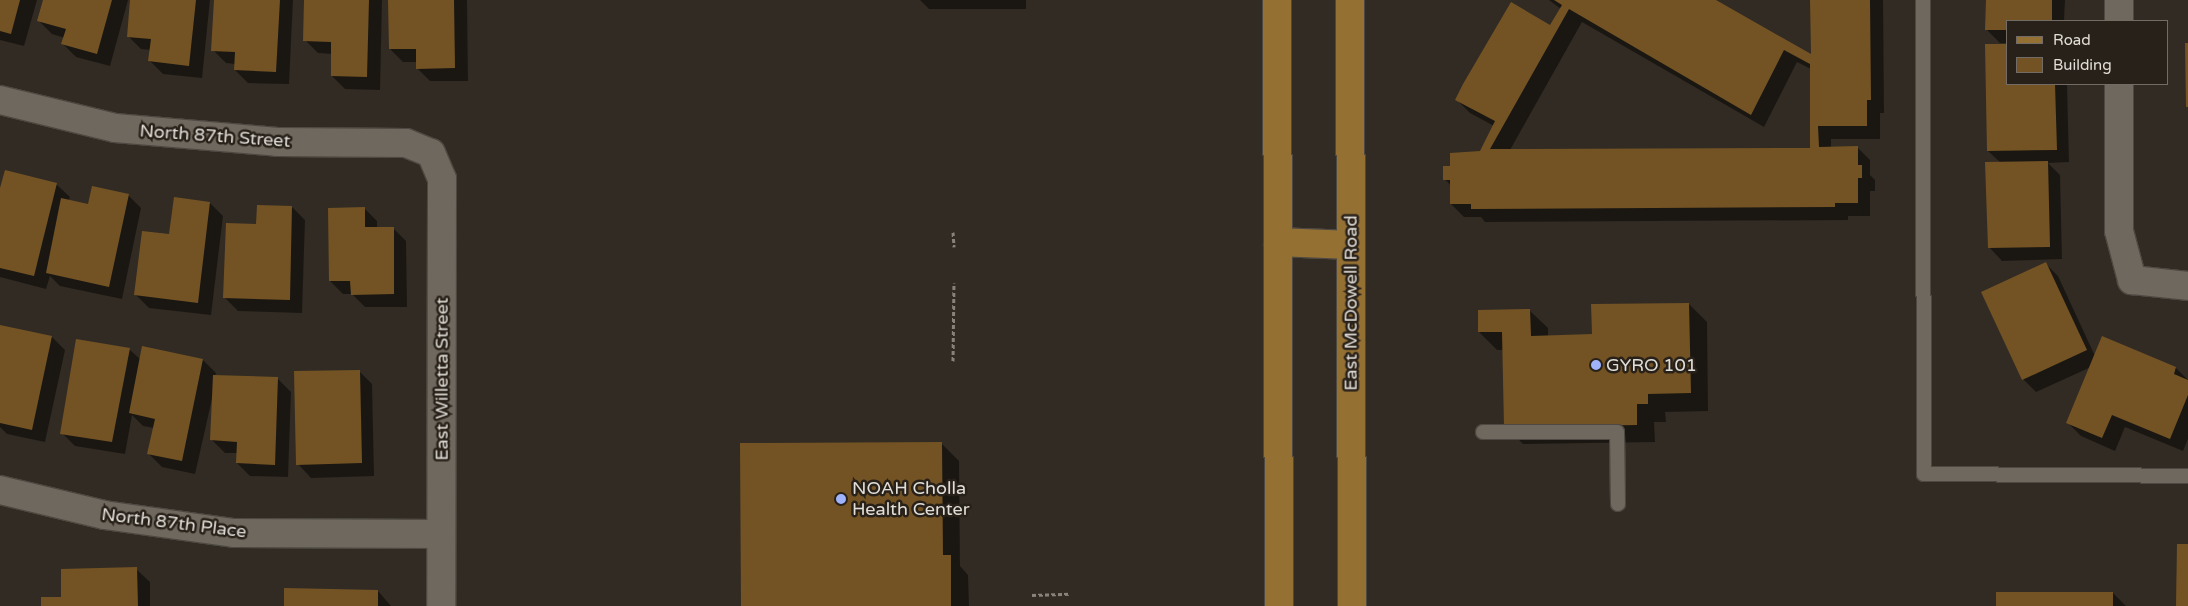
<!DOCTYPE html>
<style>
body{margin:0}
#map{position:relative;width:2188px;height:606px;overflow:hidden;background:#322b23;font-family:"Varela Round",sans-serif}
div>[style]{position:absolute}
.shadow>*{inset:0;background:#0007}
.building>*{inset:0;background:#735324}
.path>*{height:3px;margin-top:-1.5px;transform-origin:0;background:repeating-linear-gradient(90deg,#88827b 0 4px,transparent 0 6.5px)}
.roads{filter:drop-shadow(1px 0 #4d4841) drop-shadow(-1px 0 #4d4841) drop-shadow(0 1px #4d4841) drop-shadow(0 -1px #4d4841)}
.lane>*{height:14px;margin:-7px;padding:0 7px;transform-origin:7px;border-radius:7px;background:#6f685e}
.street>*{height:28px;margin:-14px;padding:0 14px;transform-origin:14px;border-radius:14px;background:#6f685e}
.primary>*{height:28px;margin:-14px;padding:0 14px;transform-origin:14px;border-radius:14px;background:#947033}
.dots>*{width:14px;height:14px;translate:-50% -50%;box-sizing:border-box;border:2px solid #282119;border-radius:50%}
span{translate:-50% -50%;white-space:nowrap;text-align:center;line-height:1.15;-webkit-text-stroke:5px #282119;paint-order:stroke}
.street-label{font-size:18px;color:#e1ddd7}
.poi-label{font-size:18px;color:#e1ddd7}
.left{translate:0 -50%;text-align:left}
.legend{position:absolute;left:2006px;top:20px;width:162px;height:65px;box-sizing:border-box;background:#282119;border:1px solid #726c65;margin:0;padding:6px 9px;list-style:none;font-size:15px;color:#e1ddd7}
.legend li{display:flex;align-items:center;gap:10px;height:25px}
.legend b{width:25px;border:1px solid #726c65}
</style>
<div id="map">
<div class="shadow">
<div style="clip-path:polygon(0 0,37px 0,24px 46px,0 40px)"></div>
<div style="clip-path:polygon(44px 0,128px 0,110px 66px,76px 57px,63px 44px,65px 38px,52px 34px,39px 21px)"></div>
<div style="clip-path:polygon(132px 0,210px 0,202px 78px,163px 74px,150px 61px,151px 50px,141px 49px,128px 36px)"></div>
<div style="clip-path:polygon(215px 0,293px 0,289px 84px,248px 83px,235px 70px,235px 64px,226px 63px,213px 50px)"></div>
<div style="clip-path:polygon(306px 0,382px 0,380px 90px,345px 89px,332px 76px,332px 54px,318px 53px,305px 40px)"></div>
<div style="clip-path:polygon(389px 0,467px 0,468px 81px,430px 81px,417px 68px,417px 62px,403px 62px,390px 49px)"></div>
<div style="clip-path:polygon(920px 0,1026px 0,1026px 9px,929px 9px)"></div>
<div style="clip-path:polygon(evenodd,1549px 0,1715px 0,1812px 56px,1812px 0,1883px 0,1884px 113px,1880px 113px,1880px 139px,1831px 139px,1831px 148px,1857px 147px,1870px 160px,1870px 175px,1875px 180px,1875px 191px,1870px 191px,1870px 216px,1848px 216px,1848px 220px,1485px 222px,1481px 217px,1464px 217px,1451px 204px,1451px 186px,1445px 179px,1451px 167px,1480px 152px,1494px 126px,1470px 113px,1457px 100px,1550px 27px,1561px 9px,1549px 0,1582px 22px,1764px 127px,1797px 62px,1811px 69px,1811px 149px,1510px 150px,1582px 22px)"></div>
<div style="clip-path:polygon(1987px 0,2065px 0,2064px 21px,2007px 21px,2007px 43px,2000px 43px,1987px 30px)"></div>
<div style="clip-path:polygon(2007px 84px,2067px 84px,2069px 162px,2048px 163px,2060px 175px,2062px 259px,2002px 261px,1989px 247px,2001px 163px,1988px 151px)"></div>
<div style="clip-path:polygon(56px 184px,70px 197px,68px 201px,89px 205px,128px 195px,141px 208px,122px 299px,60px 286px,50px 276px,46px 289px,0 277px,0 193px)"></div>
<div style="clip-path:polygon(210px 203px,223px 216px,211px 315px,149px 308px,136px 295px,170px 235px)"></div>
<div style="clip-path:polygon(292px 207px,305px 220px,302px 313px,238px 311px,225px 298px,257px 225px)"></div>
<div style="clip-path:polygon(364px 208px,377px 221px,377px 228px,393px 228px,406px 241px,407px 307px,365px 307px,352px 294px,343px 294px,330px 281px)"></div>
<div style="clip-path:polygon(2045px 263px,2058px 276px,2095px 356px,2176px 368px,2188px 380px,2188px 439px,2183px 451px,2125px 427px,2115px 451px,2081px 436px,2068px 423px,2091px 367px,2036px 392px,2023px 379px)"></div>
<div style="clip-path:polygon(1689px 304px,1707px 322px,1708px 411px,1665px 412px,1666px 422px,1654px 422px,1655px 442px,1523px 444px,1505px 426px,1504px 350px,1497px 350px,1479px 332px,1529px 310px,1548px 328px,1548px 336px,1593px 335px)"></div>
<div style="clip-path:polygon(0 326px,52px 337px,65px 350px,45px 442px,7px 434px,0 427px)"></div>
<div style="clip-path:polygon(129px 349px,141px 360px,203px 360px,216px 373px,215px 376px,278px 379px,291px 392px,288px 477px,250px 476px,237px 463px,238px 453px,225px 453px,212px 440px,214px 390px,195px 474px,162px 467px,149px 454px,154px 428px,143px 426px,132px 415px,125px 454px,75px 446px,62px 433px)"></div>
<div style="clip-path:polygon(359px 371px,372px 384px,374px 476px,311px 478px,298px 464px)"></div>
<div style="clip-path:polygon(941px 443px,959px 461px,960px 566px,968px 575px,969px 606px,742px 606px)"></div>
<div style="clip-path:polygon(136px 569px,150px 582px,150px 606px,43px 606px)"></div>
<div style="clip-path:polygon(378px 591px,391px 606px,285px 606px)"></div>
<div style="clip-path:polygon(2113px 593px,2126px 606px,1997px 606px)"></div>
</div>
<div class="building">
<div style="clip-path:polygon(0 0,20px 0,11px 34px,0 31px)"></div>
<div style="clip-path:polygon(43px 0,112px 0,97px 54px,61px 44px,66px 29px,37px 21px)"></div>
<div style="clip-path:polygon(130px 0,196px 0,189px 66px,148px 61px,151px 39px,127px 37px)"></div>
<div style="clip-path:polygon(214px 0,280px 0,276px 72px,234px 70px,235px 52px,211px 51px)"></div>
<div style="clip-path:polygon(304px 0,369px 0,367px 77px,331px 76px,331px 42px,303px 41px)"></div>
<div style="clip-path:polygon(388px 0,454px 0,455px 68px,416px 69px,416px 49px,389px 49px)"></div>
<div style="clip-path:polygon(evenodd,1554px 0,1716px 0,1811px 54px,1810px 0,1870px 0,1871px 100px,1867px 100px,1867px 126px,1818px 126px,1819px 147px,1858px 146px,1858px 165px,1862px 165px,1862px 178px,1858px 178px,1858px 203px,1835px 203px,1835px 207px,1471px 209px,1471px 204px,1450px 204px,1450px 180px,1443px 180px,1443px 166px,1450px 166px,1450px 153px,1480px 151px,1495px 121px,1455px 100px,1463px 84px,1511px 2px,1550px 25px,1562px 5px,1554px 0,1569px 9px,1751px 115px,1784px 50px,1810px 64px,1810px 148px,1490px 149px,1569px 9px)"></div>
<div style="clip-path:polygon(1986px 0,2052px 0,2052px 21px,2007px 21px,2007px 30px,1985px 30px)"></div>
<div style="clip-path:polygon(2185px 43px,2188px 43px,2188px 107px,2186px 107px)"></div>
<div style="clip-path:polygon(1985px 44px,2007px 44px,2007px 84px,2055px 84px,2057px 150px,1987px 151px)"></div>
<div style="clip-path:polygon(2048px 161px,2050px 247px,1988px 248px,1985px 162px)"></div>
<div style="clip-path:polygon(5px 170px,57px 183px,34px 276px,0 268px,0 188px)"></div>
<div style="clip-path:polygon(92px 186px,129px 194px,109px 287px,46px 273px,61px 198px,88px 204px)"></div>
<div style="clip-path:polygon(174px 197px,210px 202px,198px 303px,134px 295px,142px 231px,169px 234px)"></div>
<div style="clip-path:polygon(257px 205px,292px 206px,290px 300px,223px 298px,226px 223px,256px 224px)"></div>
<div style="clip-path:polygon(365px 207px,365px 227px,394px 227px,394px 294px,351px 295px,350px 281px,329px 281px,328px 208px)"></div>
<div style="clip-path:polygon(2046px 262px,2087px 350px,2022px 380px,1981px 292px)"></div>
<div style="clip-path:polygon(1689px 303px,1691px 393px,1648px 394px,1648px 404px,1637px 404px,1637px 425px,1504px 427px,1502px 332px,1478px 332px,1478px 310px,1530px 309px,1531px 336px,1592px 334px,1591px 304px)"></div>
<div style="clip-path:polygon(0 325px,52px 336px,32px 430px,0 423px)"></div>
<div style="clip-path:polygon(2102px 336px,2176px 367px,2174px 374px,2188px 380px,2188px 395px,2170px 439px,2112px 415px,2102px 438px,2066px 423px)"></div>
<div style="clip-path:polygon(76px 339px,130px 348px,112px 442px,60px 434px)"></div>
<div style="clip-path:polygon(142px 346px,203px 359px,182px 461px,147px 454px,155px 419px,129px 413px)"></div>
<div style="clip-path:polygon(360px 370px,362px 463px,296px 465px,294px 371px)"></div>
<div style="clip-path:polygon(213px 375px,278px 377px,275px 465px,236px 463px,237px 442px,210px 440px)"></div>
<div style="clip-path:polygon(942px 442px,943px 555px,951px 555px,951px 606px,741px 606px,740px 443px)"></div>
<div style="clip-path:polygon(2177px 544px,2188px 544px,2188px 606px,2176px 606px)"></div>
<div style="clip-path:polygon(137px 567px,138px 606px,41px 606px,41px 597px,61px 597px,61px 569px)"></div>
<div style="clip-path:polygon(284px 588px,378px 590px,378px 606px,284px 606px)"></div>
<div style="clip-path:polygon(1996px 592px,2113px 592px,2113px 606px,1996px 606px)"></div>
</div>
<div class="path">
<div style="left:953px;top:232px;width:15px;rotate:86deg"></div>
<div style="left:953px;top:361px;width:78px;rotate:-89.3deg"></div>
<div style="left:1032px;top:595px;width:38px;rotate:-2deg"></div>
</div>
<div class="roads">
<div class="lane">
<div style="left:1923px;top:0;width:474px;rotate:89.9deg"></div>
<div style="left:1924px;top:474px;width:264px;rotate:0.4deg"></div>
<div style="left:1483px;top:432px;width:134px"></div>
<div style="left:1617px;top:432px;width:72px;rotate:89.2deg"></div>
</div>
<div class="street">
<div style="left:2119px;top:0;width:21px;rotate:90deg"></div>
<div style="left:2119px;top:84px;width:147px;rotate:90deg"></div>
<div style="left:2119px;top:231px;width:51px;rotate:75.1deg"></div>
<div style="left:2132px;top:280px;width:56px;rotate:6.1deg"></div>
<div style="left:0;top:100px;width:118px;rotate:13.7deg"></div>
<div style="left:115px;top:128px;width:163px;rotate:4.9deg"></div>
<div style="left:277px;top:142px;width:129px;rotate:0.4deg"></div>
<div style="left:406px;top:143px;width:27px;rotate:22deg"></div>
<div style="left:431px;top:153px;width:28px;rotate:67deg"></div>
<div style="left:442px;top:179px;width:427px;rotate:90.1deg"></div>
<div style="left:0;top:490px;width:107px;rotate:13.5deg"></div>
<div style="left:104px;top:515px;width:131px;rotate:7.9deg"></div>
<div style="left:234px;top:533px;width:207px;rotate:0.3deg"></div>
</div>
<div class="primary">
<div style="left:1277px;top:0;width:606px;rotate:89.81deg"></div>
<div style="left:1350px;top:0;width:606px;rotate:89.81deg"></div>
<div style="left:1278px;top:242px;width:72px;rotate:2.4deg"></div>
</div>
</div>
<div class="dots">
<div style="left:1596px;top:365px;background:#a0b3fd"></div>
<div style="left:841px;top:499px;background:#a0b3fd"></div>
</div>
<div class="street-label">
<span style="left:215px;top:136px;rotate:4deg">North 87th Street</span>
<span style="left:1351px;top:303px;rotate:-90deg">East McDowell Road</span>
<span style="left:442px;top:379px;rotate:-90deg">East Willetta Street</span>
<span style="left:174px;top:523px;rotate:7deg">North 87th Place</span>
</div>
<div class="poi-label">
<span class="left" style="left:1606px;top:365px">GYRO 101</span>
<span class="left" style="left:852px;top:499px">NOAH Cholla<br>Health Center</span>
</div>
<ul class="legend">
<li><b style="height:6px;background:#947033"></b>Road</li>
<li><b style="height:14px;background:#735324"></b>Building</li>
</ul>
</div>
